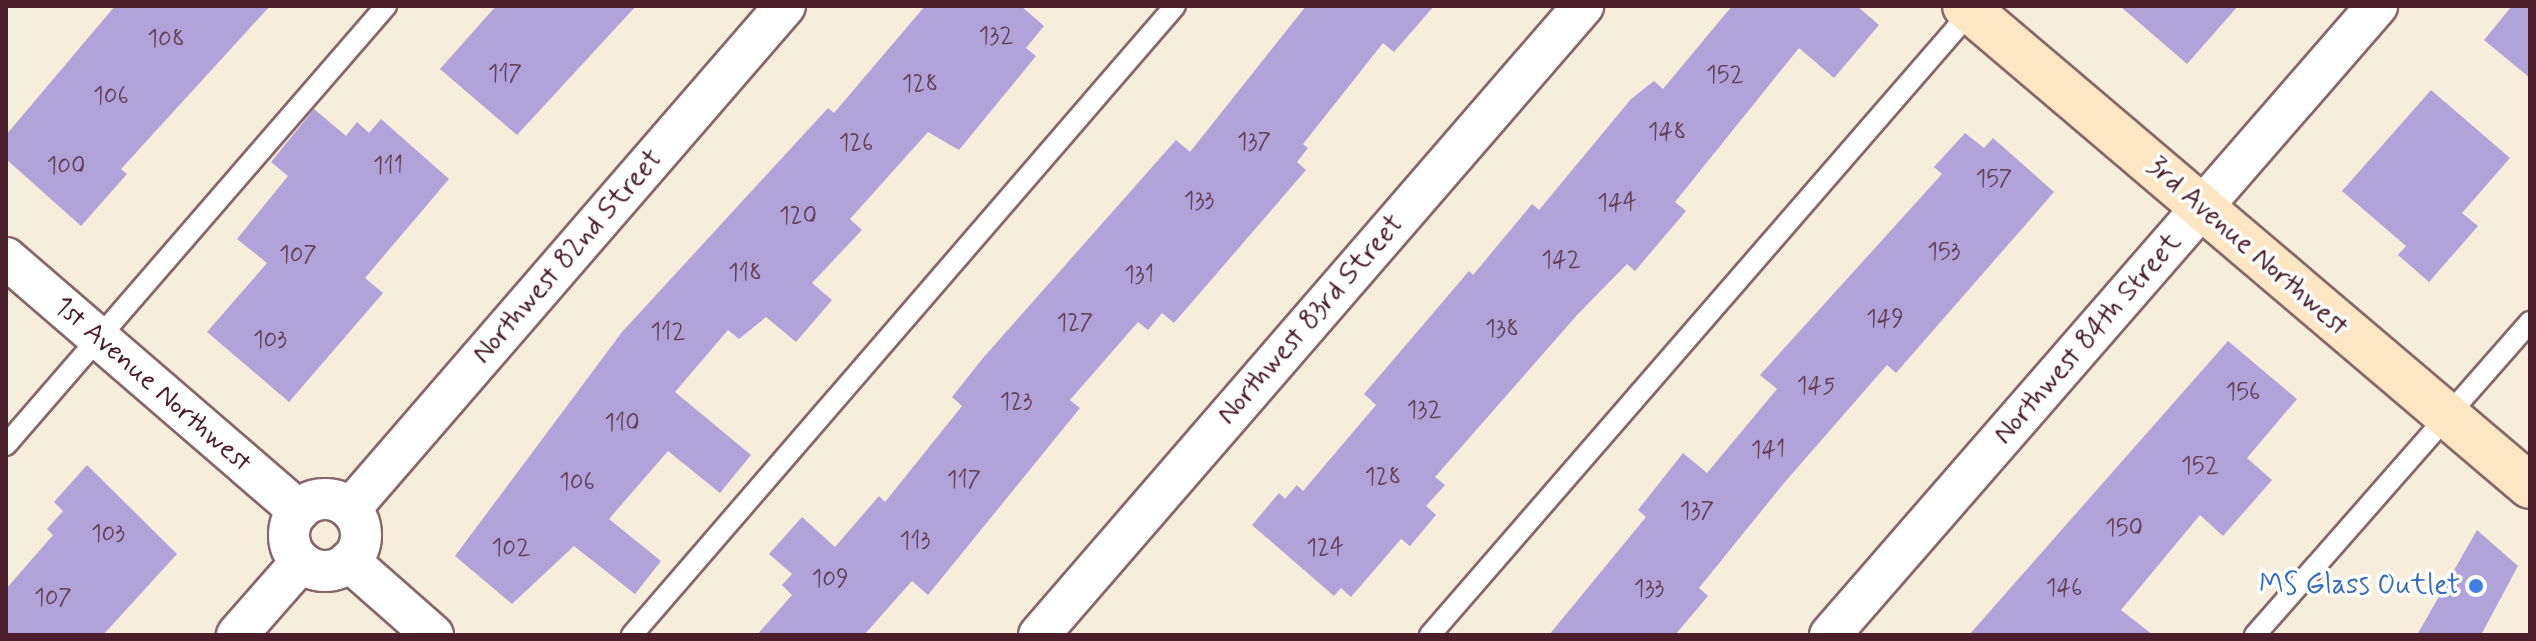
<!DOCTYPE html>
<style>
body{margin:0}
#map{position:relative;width:2536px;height:641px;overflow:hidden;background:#f7eddb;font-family:Mynerve,sans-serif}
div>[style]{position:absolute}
.building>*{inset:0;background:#b0a3d9}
.roads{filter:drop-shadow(2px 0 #876769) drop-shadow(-2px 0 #876769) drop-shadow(0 2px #876769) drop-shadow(0 -2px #876769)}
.lane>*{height:20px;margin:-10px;padding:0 10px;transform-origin:10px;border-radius:10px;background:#fff}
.street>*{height:40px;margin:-20px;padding:0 20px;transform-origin:20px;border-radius:20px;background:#fff}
.street>.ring{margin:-20px;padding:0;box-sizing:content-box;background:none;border:40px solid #fff;border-radius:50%}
.secondary>*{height:44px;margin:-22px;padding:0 22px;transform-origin:22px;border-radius:22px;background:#fce6c4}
.dots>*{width:22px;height:22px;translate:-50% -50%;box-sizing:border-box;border:4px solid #fff;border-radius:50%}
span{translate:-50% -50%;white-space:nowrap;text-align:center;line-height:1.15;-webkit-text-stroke:7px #fff;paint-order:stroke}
.number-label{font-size:24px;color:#644056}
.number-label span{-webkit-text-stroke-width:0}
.street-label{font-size:28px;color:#4a1f2b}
.shop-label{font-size:28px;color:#366cbe}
.right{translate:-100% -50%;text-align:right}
.frame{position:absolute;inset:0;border:8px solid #4a1f2b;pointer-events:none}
</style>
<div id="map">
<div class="building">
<div style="clip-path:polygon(115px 6px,270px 6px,121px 169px,127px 174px,81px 226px,6px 159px,6px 135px)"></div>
<div style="clip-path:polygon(496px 6px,636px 6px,517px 135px,440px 69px)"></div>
<div style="clip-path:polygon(925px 6px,1021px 6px,1044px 26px,1026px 48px,1036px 56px,959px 150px,928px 132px,850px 219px,862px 230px,812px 283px,832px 300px,796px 342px,766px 317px,739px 339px,728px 330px,675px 392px,751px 455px,720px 493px,668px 451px,609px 519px,661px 561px,635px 594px,574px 546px,512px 604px,455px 556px,622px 332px,828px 108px,834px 113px)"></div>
<div style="clip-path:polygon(1306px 6px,1434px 6px,1394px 52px,1383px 43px,1303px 144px,1308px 148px,1297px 162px,1306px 170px,1174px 323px,1162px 313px,1148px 330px,1138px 322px,1070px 400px,1080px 408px,928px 595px,912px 581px,864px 635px,757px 635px,792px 595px,782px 585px,792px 574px,769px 554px,802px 517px,835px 547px,879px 496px,885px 502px,962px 406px,952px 397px,983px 358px,1176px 140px,1190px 152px)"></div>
<div style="clip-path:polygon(1732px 6px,1857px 6px,1879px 25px,1834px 78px,1799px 48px,1675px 202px,1686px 211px,1635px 271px,1627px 264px,1578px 314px,1435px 477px,1445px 485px,1426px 506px,1436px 515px,1410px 546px,1401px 539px,1351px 597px,1341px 588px,1334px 596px,1252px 525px,1279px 493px,1285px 499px,1297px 485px,1303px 491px,1376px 405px,1364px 394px,1469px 271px,1473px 275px,1532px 204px,1539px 210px,1631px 99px,1654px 81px,1663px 89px)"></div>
<div style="clip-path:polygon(2120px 6px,2238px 6px,2187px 64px)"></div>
<div style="clip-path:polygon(2512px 6px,2530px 6px,2530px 78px,2484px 40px)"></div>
<div style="clip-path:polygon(2431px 90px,2510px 158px,2462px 213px,2478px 226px,2429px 282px,2398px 255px,2406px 246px,2342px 191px)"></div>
<div style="clip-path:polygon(314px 109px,346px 136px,357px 122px,369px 133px,381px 119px,449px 179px,365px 278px,383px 293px,289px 402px,207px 332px,267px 263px,237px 239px,288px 176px,271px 162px)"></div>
<div style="clip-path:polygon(1965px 133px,1984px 148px,1993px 138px,2054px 192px,1896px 373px,1887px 365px,1784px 483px,1699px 588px,1708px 596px,1675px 635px,1549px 635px,1646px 517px,1638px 510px,1683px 453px,1707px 473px,1777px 389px,1760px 375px,1942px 174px,1934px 167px)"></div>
<div style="clip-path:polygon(2228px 341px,2297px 399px,2247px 458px,2272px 480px,2223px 536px,2200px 515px,2121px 610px,2153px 635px,1969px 635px)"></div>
<div style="clip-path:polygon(87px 465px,177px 554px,103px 635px,6px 635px,6px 589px,53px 535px,47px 529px,63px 511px,54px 502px)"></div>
<div style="clip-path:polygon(2477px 530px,2518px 566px,2481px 635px,2417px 635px)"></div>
</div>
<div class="roads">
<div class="lane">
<div style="left:6px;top:445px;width:581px;rotate:-49.12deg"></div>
<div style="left:632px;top:635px;width:831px;rotate:-49.2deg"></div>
<div style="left:1430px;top:635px;width:829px;rotate:-49.06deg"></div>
<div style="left:2255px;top:635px;width:417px;rotate:-48.7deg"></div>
</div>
<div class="street">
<div style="left:6px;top:258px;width:387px;rotate:40.8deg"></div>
<div class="ring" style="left:289px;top:499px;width:32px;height:32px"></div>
<div style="left:350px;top:509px;width:665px;rotate:-49.15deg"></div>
<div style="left:349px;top:561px;width:112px;rotate:41.4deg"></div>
<div style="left:237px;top:635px;width:97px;rotate:-48.8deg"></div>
<div style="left:1039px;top:635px;width:832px;rotate:-49.14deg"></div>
<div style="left:1830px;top:635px;width:834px;rotate:-48.99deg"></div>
</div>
<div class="secondary">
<div style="left:1965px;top:6px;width:741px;rotate:40.35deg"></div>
</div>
</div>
<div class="dots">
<div style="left:2476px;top:586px;background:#3f7fe0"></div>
</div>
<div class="number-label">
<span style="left:996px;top:37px">132</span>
<span style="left:166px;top:40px">108</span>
<span style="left:505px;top:75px">117</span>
<span style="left:1725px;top:76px">152</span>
<span style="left:920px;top:85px">128</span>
<span style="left:111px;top:97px">106</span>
<span style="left:1667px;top:133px">148</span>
<span style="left:1254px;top:143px">137</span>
<span style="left:856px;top:144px">126</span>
<span style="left:66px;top:167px">100</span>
<span style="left:388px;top:167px">111</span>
<span style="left:1994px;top:180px">157</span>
<span style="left:1199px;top:202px">133</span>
<span style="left:1617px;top:204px">144</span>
<span style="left:798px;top:217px">120</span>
<span style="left:1944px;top:253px">153</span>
<span style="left:298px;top:256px">107</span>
<span style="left:1561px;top:261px">142</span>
<span style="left:745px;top:274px">118</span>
<span style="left:1139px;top:276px">131</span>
<span style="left:1885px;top:320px">149</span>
<span style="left:1075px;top:324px">127</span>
<span style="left:1502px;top:330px">138</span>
<span style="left:668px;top:333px">112</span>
<span style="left:270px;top:341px">103</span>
<span style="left:1816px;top:387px">145</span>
<span style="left:2243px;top:393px">156</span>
<span style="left:1016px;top:403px">123</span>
<span style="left:1424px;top:411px">132</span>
<span style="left:622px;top:424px">110</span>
<span style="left:1768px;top:451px">141</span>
<span style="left:2200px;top:467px">152</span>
<span style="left:1383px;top:478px">128</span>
<span style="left:964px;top:481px">117</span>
<span style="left:577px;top:483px">106</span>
<span style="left:1697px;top:512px">137</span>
<span style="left:2124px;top:529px">150</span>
<span style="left:108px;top:535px">103</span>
<span style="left:915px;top:542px">113</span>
<span style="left:511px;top:549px">102</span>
<span style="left:1325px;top:549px">124</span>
<span style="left:830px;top:580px">109</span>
<span style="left:2064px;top:589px">146</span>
<span style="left:1649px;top:590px">133</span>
<span style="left:53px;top:599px">107</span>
</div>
<div class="street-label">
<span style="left:2247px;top:247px;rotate:41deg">3rd Avenue Northwest</span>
<span style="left:568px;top:257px;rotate:-49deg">Northwest 82nd Street</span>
<span style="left:1311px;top:320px;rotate:-49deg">Northwest 83rd Street</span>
<span style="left:2088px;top:339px;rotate:-49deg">Northwest 84th Street</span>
<span style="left:152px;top:385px;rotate:41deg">1st Avenue Northwest</span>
</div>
<div class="shop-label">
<span class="right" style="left:2460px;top:586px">MS Glass Outlet</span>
</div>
<div class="frame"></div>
</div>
